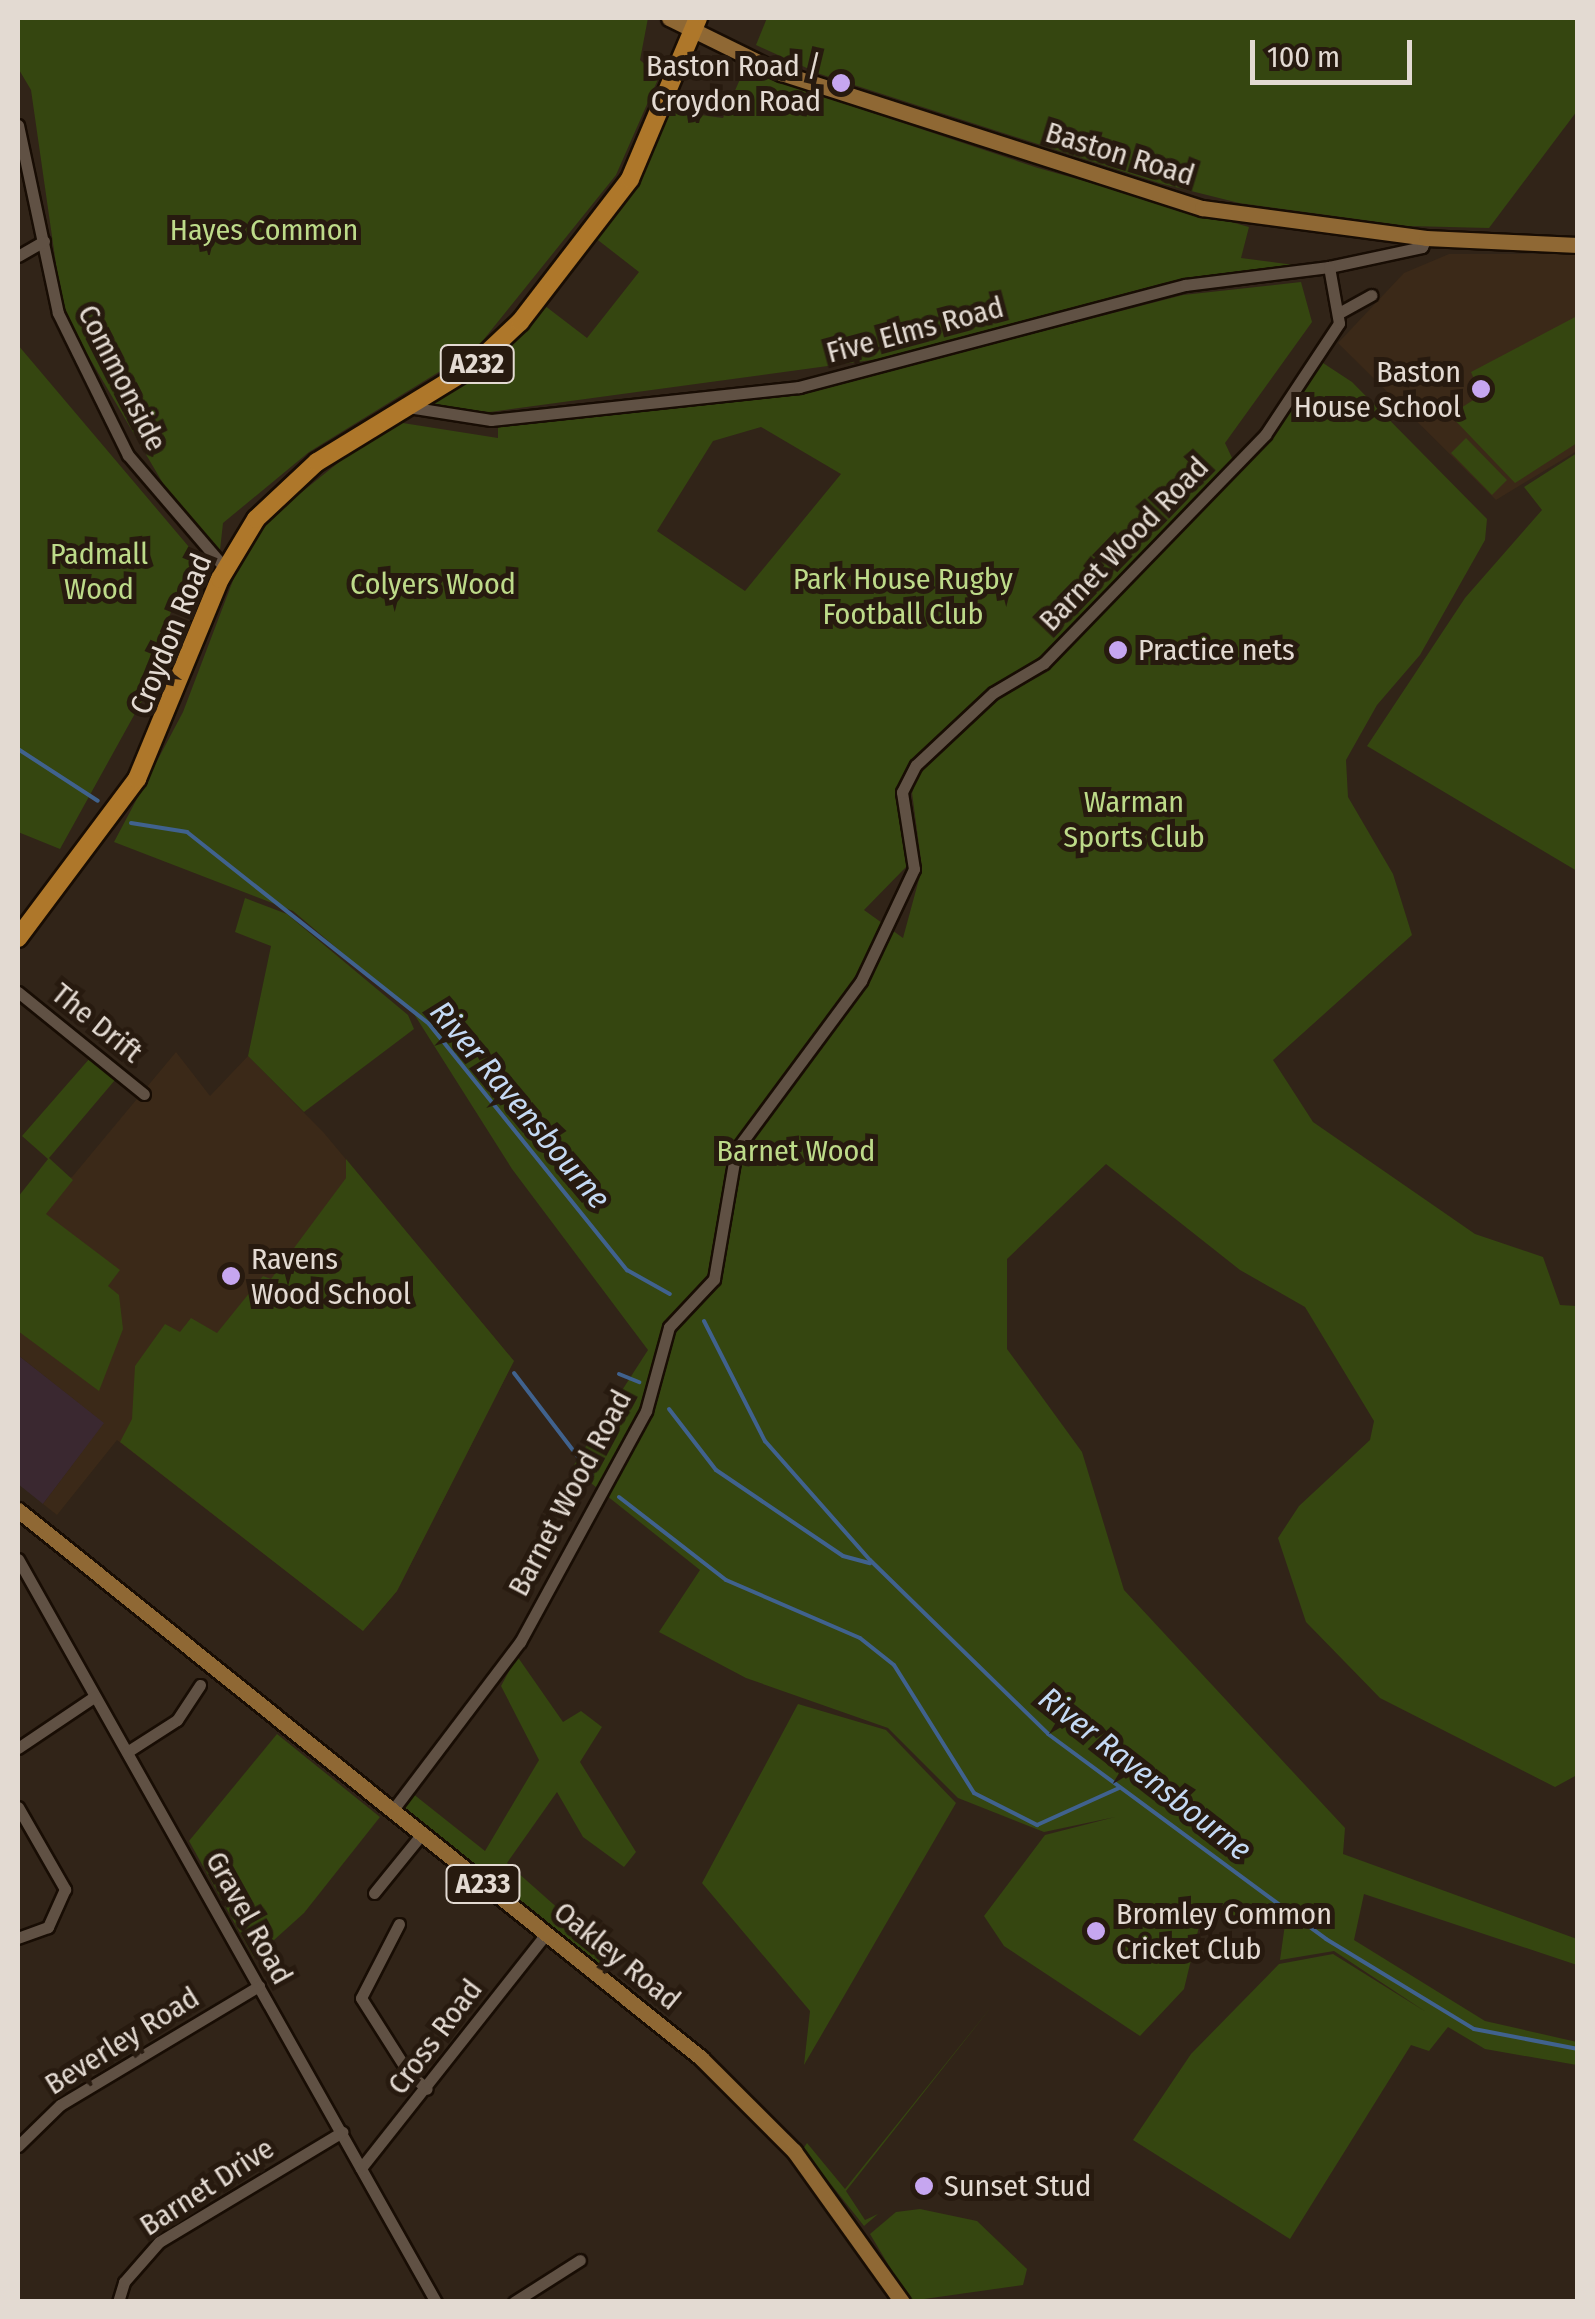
<!DOCTYPE html>
<style>
body{margin:0}
#map{position:relative;width:1595px;height:2319px;overflow:hidden;background:#312418;font-family:"Fira Sans Condensed",sans-serif}
div>[style]{position:absolute}
.commercial>*{inset:0;background:#3a2830}
.built>*{inset:0;background:#3b2918}
.green>*{inset:0;background:#354610}
.stream>*{height:4px;margin:-2px;padding:0 2px;transform-origin:2px;border-radius:2px;background:#40628e}
.roads{filter:drop-shadow(2px 0 #180d04) drop-shadow(-2px 0 #180d04) drop-shadow(0 2px #180d04) drop-shadow(0 -2px #180d04)}
.minor>*{height:11px;margin:-5.5px;padding:0 5.5px;transform-origin:5.5px;border-radius:5.5px;background:#605144}
.major>*{height:15px;margin:-7.5px;padding:0 7.5px;transform-origin:7.5px;border-radius:7.5px;background:#8f6834}
.highway>*{height:18px;margin:-9px;padding:0 9px;transform-origin:9px;border-radius:9px;background:#ae772a}
.dots>*{width:28px;height:28px;translate:-50% -50%;box-sizing:border-box;border:5px solid #271a0f;border-radius:50%}
span{translate:-50% -50%;white-space:nowrap;text-align:center;line-height:1.15;-webkit-text-stroke:10px #271a0f;paint-order:stroke}
.shield-label span{padding:2px 8px;background:#271a0f;border:2px solid;border-radius:8px;-webkit-text-stroke-width:0}
.shield-label{font-size:28px;color:#e3dad2;font-weight:700}
.poi-label{font-size:30px;color:#e3dad2}
.right{translate:-100% -50%;text-align:right}
.left{translate:0 -50%;text-align:left}
.street-label{font-size:30px;color:#e3dad2}
.park-label{font-size:30px;color:#bddb89}
.water-label{font-size:32px;color:#c4d9f4;font-style:italic}
.frame{position:absolute;inset:0;border:20px solid #e3dad2;pointer-events:none}
.scale{position:absolute;left:1250px;top:40px;width:162px;height:45px;box-sizing:border-box;border:5px solid #e3dad2;border-top:0;padding-left:12px;font-size:30px;line-height:35px;white-space:nowrap;color:#e3dad2;-webkit-text-stroke:8px #271a0f;paint-order:stroke}
</style>
<div id="map">
<div class="commercial">
<div style="clip-path:polygon(18px 1355px,105px 1423px,43px 1504px,18px 1484px)"></div>
</div>
<div class="built">
<div style="clip-path:polygon(1449px 254px,1577px 254px,1577px 451px,1496px 500px,1338px 343px,1404px 273px)"></div>
<div style="clip-path:polygon(176px 1052px,210px 1096px,248px 1056px,324px 1133px,514px 1361px,397px 1591px,363px 1631px,117px 1440px,57px 1515px,43px 1504px,104px 1423px,18px 1355px,18px 1197px,72px 1177px)"></div>
</div>
<div class="green">
<div style="clip-path:polygon(18px 18px,648px 18px,640px 60px,659px 77px,616px 175px,476px 349px,309px 452px,223px 523px,220px 550px,171px 497px,63px 313px,31px 90px,18px 68px)"></div>
<div style="clip-path:polygon(767px 18px,1577px 18px,1577px 111px,1489px 228px,1408px 226px,1239px 203px,1159px 183px,820px 74px,756px 45px)"></div>
<div style="clip-path:polygon(744px 70px,1038px 168px,1249px 227px,1241px 258px,1294px 265px,1164px 283px,879px 359px,490px 412px,418px 406px,540px 302px,587px 338px,639px 272px,594px 237px,650px 158px,671px 111px,723px 118px)"></div>
<div style="clip-path:polygon(evenodd,1301px 282px,1312px 322px,1225px 443px,1233px 460px,1042px 658px,987px 690px,911px 763px,896px 795px,907px 866px,864px 910px,903px 938px,922px 868px,912px 793px,920px 770px,998px 698px,1047px 672px,1271px 437px,1320px 361px,1352px 382px,1487px 519px,1485px 540px,1420px 655px,1377px 705px,1346px 760px,1348px 797px,1393px 874px,1412px 935px,1273px 1060px,1313px 1122px,1475px 1234px,1543px 1257px,1560px 1305px,1577px 1306px,1577px 1775px,1555px 1787px,1380px 1698px,1306px 1622px,1278px 1538px,1299px 1506px,1370px 1440px,1374px 1421px,1305px 1307px,1240px 1270px,1106px 1164px,1007px 1259px,1007px 1349px,1082px 1452px,1124px 1590px,1345px 1828px,1343px 1854px,1577px 1939px,1577px 1965px,1364px 1894px,1354px 1940px,1485px 2021px,1577px 2042px,1577px 2065px,1485px 2049px,1448px 2027px,1429px 2051px,1411px 2045px,1290px 2239px,1133px 2140px,1191px 2054px,1279px 1964px,1333px 1954px,1426px 2012px,1334px 1951px,1280px 1960px,1286px 1917px,1202px 1914px,1184px 1989px,1140px 2036px,1004px 1946px,984px 1916px,1045px 1835px,1115px 1817px,1044px 1832px,958px 1798px,888px 1728px,746px 1678px,659px 1632px,700px 1570px,572px 1468px,648px 1350px,512px 1169px,414px 1014px,293px 911px,114px 842px,183px 712px,251px 533px,390px 421px,498px 438px,498px 427px,864px 377px,1183px 295px,1301px 282px,761px 427px,841px 474px,745px 591px,657px 531px,713px 441px,761px 427px)"></div>
<div style="clip-path:polygon(1577px 316px,1577px 443px,1515px 483px,1450px 415px,1481px 395px,1471px 372px)"></div>
<div style="clip-path:polygon(18px 345px,200px 560px,172px 608px,148px 690px,60px 849px,18px 832px)"></div>
<div style="clip-path:polygon(1466px 438px,1507px 480px,1492px 495px,1451px 453px)"></div>
<div style="clip-path:polygon(1577px 453px,1577px 871px,1367px 746px,1465px 598px,1542px 510px,1524px 487px)"></div>
<div style="clip-path:polygon(245px 898px,287px 914px,408px 1015px,414px 1029px,304px 1112px,248px 1056px,271px 946px,235px 932px)"></div>
<div style="clip-path:polygon(90px 1058px,115px 1080px,49px 1158px,73px 1180px,46px 1214px,120px 1270px,108px 1286px,119px 1295px,123px 1329px,99px 1391px,18px 1331px,18px 1197px,48px 1159px,22px 1136px)"></div>
<div style="clip-path:polygon(346px 1159px,514px 1361px,397px 1591px,363px 1631px,120px 1442px,132px 1419px,135px 1366px,165px 1324px,180px 1332px,191px 1318px,217px 1333px,263px 1276px,271px 1279px,346px 1178px)"></div>
<div style="clip-path:polygon(517px 1656px,563px 1722px,581px 1711px,602px 1727px,580px 1762px,636px 1852px,624px 1867px,583px 1837px,557px 1792px,507px 1863px,614px 1958px,606px 1971px,403px 1808px,412px 1793px,485px 1851px,539px 1760px,501px 1686px)"></div>
<div style="clip-path:polygon(798px 1704px,886px 1730px,956px 1803px,804px 2065px,810px 2011px,702px 1883px)"></div>
<div style="clip-path:polygon(277px 1734px,380px 1817px,304px 1913px,254px 1958px,189px 1841px)"></div>
<div style="clip-path:polygon(992px 2006px,846px 2191px,865px 2220px,878px 2214px,864px 2226px,803px 2149px,807px 2143px,845px 2189px)"></div>
<div style="clip-path:polygon(920px 2209px,977px 2221px,1027px 2269px,1023px 2285px,910px 2301px,870px 2234px,896px 2212px)"></div>
</div>
<div class="stream">
<div style="left:18px;top:749px;width:95px;rotate:33deg"></div>
<div style="left:131px;top:823px;width:57px;rotate:9.1deg"></div>
<div style="left:187px;top:832px;width:309px;rotate:38.4deg"></div>
<div style="left:429px;top:1024px;width:316px;rotate:51.2deg"></div>
<div style="left:627px;top:1270px;width:49px;rotate:29.2deg"></div>
<div style="left:704px;top:1321px;width:135px;rotate:63.1deg"></div>
<div style="left:765px;top:1441px;width:159px;rotate:48.6deg"></div>
<div style="left:870px;top:1560px;width:249px;rotate:44.3deg"></div>
<div style="left:1048px;top:1734px;width:345px;rotate:36.4deg"></div>
<div style="left:1326px;top:1939px;width:173px;rotate:31.3deg"></div>
<div style="left:1474px;top:2029px;width:106px;rotate:10.9deg"></div>
<div style="left:514px;top:1373px;width:128px;rotate:52.6deg"></div>
<div style="left:619px;top:1374px;width:22px;rotate:22deg"></div>
<div style="left:669px;top:1409px;width:77px;rotate:52.4deg"></div>
<div style="left:716px;top:1470px;width:153px;rotate:34.1deg"></div>
<div style="left:843px;top:1556px;width:28px;rotate:15deg"></div>
<div style="left:619px;top:1497px;width:135px;rotate:37.8deg"></div>
<div style="left:726px;top:1580px;width:146px;rotate:23.4deg"></div>
<div style="left:860px;top:1638px;width:43px;rotate:38.5deg"></div>
<div style="left:894px;top:1665px;width:151px;rotate:58deg"></div>
<div style="left:974px;top:1793px;width:71px;rotate:26.9deg"></div>
<div style="left:1037px;top:1825px;width:90px;rotate:-24.3deg"></div>
</div>
<div class="roads">
<div class="minor">
<div style="left:18px;top:125px;width:192px;rotate:78deg"></div>
<div style="left:58px;top:313px;width:158px;rotate:63.8deg"></div>
<div style="left:128px;top:455px;width:149px;rotate:49.4deg"></div>
<div style="left:18px;top:256px;width:30px;rotate:-30deg"></div>
<div style="left:1339px;top:313px;width:37px;rotate:-29deg"></div>
<div style="left:408px;top:407px;width:84px;rotate:8.9deg"></div>
<div style="left:491px;top:420px;width:310px;rotate:-6.1deg"></div>
<div style="left:799px;top:387px;width:399px;rotate:-14.8deg"></div>
<div style="left:1185px;top:285px;width:145px;rotate:-7.1deg"></div>
<div style="left:1329px;top:267px;width:95px;rotate:-12.1deg"></div>
<div style="left:1422px;top:247px;width:10px;rotate:-66deg"></div>
<div style="left:18px;top:992px;width:162px;rotate:39deg"></div>
<div style="left:18px;top:1559px;width:853px;rotate:60.64deg"></div>
<div style="left:18px;top:1748px;width:92px;rotate:-33.9deg"></div>
<div style="left:127px;top:1752px;width:59px;rotate:-32.6deg"></div>
<div style="left:177px;top:1720px;width:42px;rotate:-56.7deg"></div>
<div style="left:18px;top:1807px;width:95px;rotate:60.2deg"></div>
<div style="left:65px;top:1889px;width:42px;rotate:114.1deg"></div>
<div style="left:48px;top:1927px;width:32px;rotate:160deg"></div>
<div style="left:392px;top:1811px;width:212px;rotate:-52.9deg"></div>
<div style="left:520px;top:1642px;width:263px;rotate:-61.4deg"></div>
<div style="left:646px;top:1411px;width:87px;rotate:-74.7deg"></div>
<div style="left:669px;top:1327px;width:66px;rotate:-46.8deg"></div>
<div style="left:714px;top:1279px;width:131px;rotate:-80.3deg"></div>
<div style="left:736px;top:1150px;width:210px;rotate:-53.5deg"></div>
<div style="left:861px;top:981px;width:124px;rotate:-64.7deg"></div>
<div style="left:914px;top:869px;width:78px;rotate:-98.9deg"></div>
<div style="left:902px;top:792px;width:30px;rotate:-63deg"></div>
<div style="left:916px;top:765px;width:105px;rotate:-43.1deg"></div>
<div style="left:993px;top:693px;width:59px;rotate:-30.5deg"></div>
<div style="left:1044px;top:663px;width:318px;rotate:-45.9deg"></div>
<div style="left:1265px;top:435px;width:134px;rotate:-56.5deg"></div>
<div style="left:1339px;top:323px;width:57px;rotate:-100.1deg"></div>
<div style="left:374px;top:1893px;width:75px;rotate:-51deg"></div>
<div style="left:399px;top:1924px;width:83px;rotate:117.2deg"></div>
<div style="left:361px;top:1998px;width:88px;rotate:57.6deg"></div>
<div style="left:408px;top:2072px;width:25px;rotate:42deg"></div>
<div style="left:18px;top:2146px;width:59px;rotate:-44.3deg"></div>
<div style="left:60px;top:2105px;width:232px;rotate:-30.9deg"></div>
<div style="left:361px;top:2168px;width:298px;rotate:-51.7deg"></div>
<div style="left:118px;top:2302px;width:21px;rotate:-73deg"></div>
<div style="left:124px;top:2282px;width:53px;rotate:-48.8deg"></div>
<div style="left:159px;top:2242px;width:214px;rotate:-31deg"></div>
<div style="left:514px;top:2302px;width:78px;rotate:-32.5deg"></div>
</div>
<div class="major">
<div style="left:669px;top:18px;width:125px;rotate:26.2deg"></div>
<div style="left:781px;top:73px;width:442px;rotate:17.8deg"></div>
<div style="left:1202px;top:208px;width:226px;rotate:7.6deg"></div>
<div style="left:1426px;top:238px;width:152px;rotate:2.6deg"></div>
<div style="left:18px;top:1510px;width:876px;rotate:38.74deg"></div>
<div style="left:701px;top:2058px;width:132px;rotate:45deg"></div>
<div style="left:794px;top:2151px;width:186px;rotate:54.4deg"></div>
</div>
<div class="highway">
<div style="left:18px;top:938px;width:199px;rotate:-53.2deg"></div>
<div style="left:137px;top:779px;width:217px;rotate:-67.5deg"></div>
<div style="left:220px;top:579px;width:70px;rotate:-59deg"></div>
<div style="left:256px;top:519px;width:83px;rotate:-43.1deg"></div>
<div style="left:317px;top:462px;width:182px;rotate:-31.5deg"></div>
<div style="left:472px;top:367px;width:66px;rotate:-43.2deg"></div>
<div style="left:520px;top:322px;width:180px;rotate:-52.4deg"></div>
<div style="left:630px;top:179px;width:175px;rotate:-67.1deg"></div>
</div>
</div>
<div class="dots">
<div style="left:841px;top:83px;background:#c6a6f0"></div>
<div style="left:1481px;top:389px;background:#c6a6f0"></div>
<div style="left:1118px;top:650px;background:#c6a6f0"></div>
<div style="left:231px;top:1276px;background:#c6a6f0"></div>
<div style="left:1096px;top:1931px;background:#c6a6f0"></div>
<div style="left:924px;top:2186px;background:#c6a6f0"></div>
</div>
<div class="shield-label">
<span style="left:477px;top:364px">A232</span>
<span style="left:483px;top:1884px">A233</span>
</div>
<div class="poi-label">
<span class="right" style="left:821px;top:83px">Baston Road /<br>Croydon Road</span>
<span class="right" style="left:1461px;top:389px">Baston<br>House School</span>
<span class="left" style="left:1138px;top:650px">Practice nets</span>
<span class="left" style="left:251px;top:1276px">Ravens<br>Wood School</span>
<span class="left" style="left:1116px;top:1931px">Bromley Common<br>Cricket Club</span>
<span class="left" style="left:944px;top:2186px">Sunset Stud</span>
</div>
<div class="street-label">
<span style="left:1120px;top:154px;rotate:17deg">Baston Road</span>
<span style="left:915px;top:330px;rotate:-15deg">Five Elms Road</span>
<span style="left:122px;top:378px;rotate:63deg">Commonside</span>
<span style="left:1124px;top:544px;rotate:-46deg">Barnet Wood Road</span>
<span style="left:171px;top:634px;rotate:-68deg">Croydon Road</span>
<span style="left:97px;top:1023px;rotate:39deg">The Drift</span>
<span style="left:570px;top:1493px;rotate:-62deg">Barnet Wood Road</span>
<span style="left:249px;top:1918px;rotate:61deg">Gravel Road</span>
<span style="left:617px;top:1956px;rotate:39deg">Oakley Road</span>
<span style="left:435px;top:2037px;rotate:-53deg">Cross Road</span>
<span style="left:122px;top:2041px;rotate:-32deg">Beverley Road</span>
<span style="left:207px;top:2187px;rotate:-33deg">Barnet Drive</span>
</div>
<div class="park-label">
<span style="left:264px;top:230px">Hayes Common</span>
<span style="left:99px;top:571px">Padmall<br>Wood</span>
<span style="left:903px;top:596px">Park House Rugby<br>Football Club</span>
<span style="left:433px;top:584px">Colyers Wood</span>
<span style="left:1134px;top:819px">Warman<br>Sports Club</span>
<span style="left:796px;top:1151px">Barnet Wood</span>
</div>
<div class="water-label">
<span style="left:520px;top:1105px;rotate:50deg">River Ravensbourne</span>
<span style="left:1145px;top:1774px;rotate:38deg">River Ravensbourne</span>
</div>
<div class="frame"></div>
<div class="scale">100 m</div>
</div>
